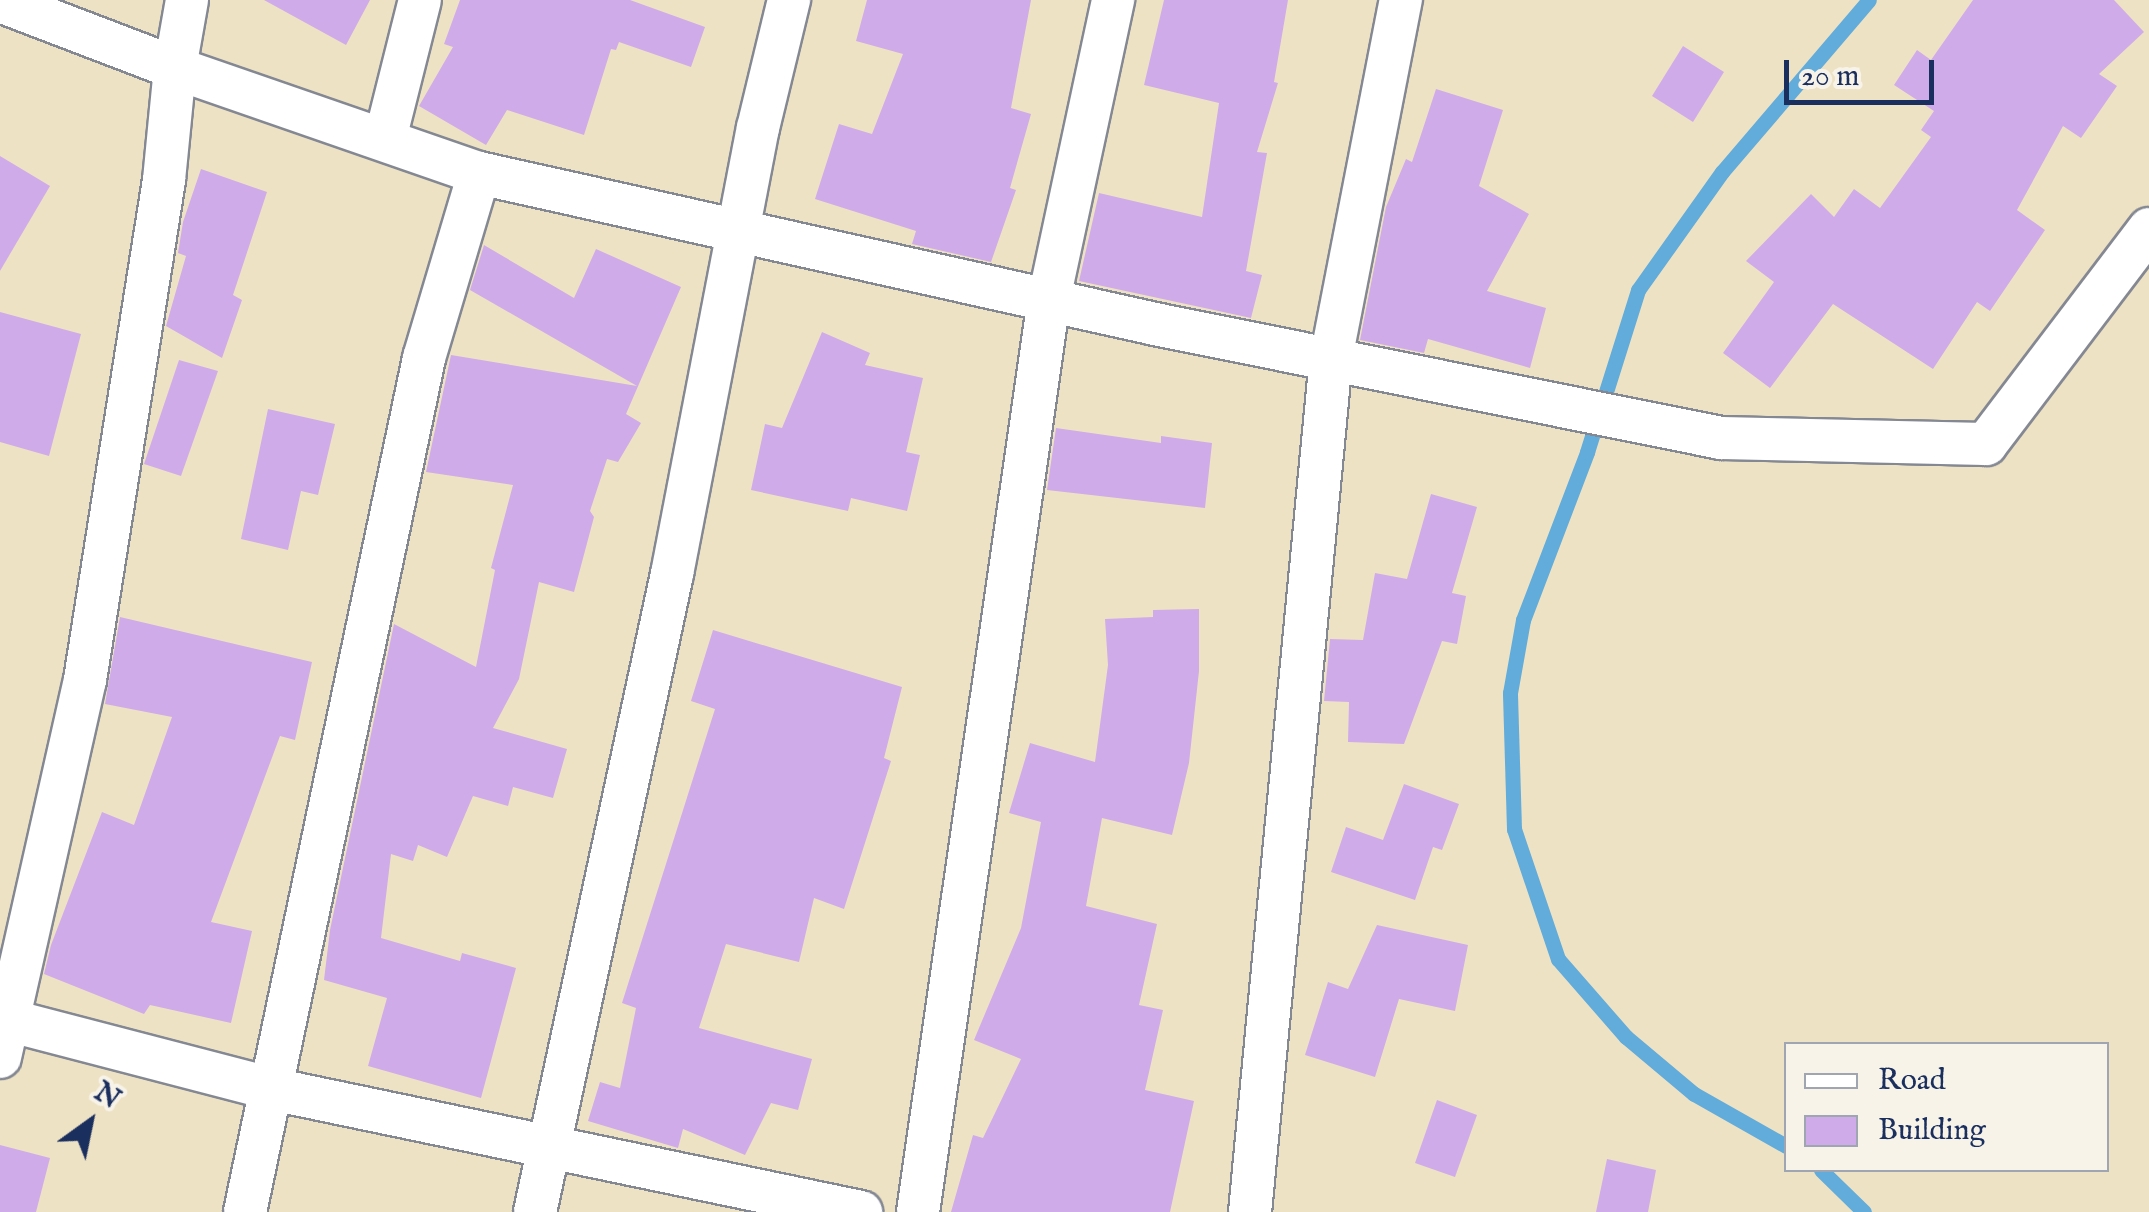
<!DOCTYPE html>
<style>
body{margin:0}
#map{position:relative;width:2149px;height:1212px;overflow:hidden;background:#eee2c5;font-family:"IM FELL English",serif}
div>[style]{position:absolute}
.stream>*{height:15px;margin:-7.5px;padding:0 7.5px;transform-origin:7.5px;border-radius:7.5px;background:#61acda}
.building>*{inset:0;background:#d0abe9}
.roads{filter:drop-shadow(2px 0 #848892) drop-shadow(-2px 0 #848892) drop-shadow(0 2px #848892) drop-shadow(0 -2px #848892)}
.minor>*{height:42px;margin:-21px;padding:0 21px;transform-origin:21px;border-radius:21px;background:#fff}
span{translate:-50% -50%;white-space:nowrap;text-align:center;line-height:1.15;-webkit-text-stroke:9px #f7f3e8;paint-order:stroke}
.legend{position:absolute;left:1784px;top:1042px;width:325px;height:130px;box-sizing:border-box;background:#f7f3e8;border:2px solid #9fa5b1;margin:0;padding:12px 18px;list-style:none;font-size:30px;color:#1b2f5e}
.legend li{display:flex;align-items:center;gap:20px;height:50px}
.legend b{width:50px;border:2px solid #9fa5b1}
.north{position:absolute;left:40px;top:1072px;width:100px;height:100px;-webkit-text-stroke:8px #f7f3e8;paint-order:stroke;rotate:33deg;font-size:28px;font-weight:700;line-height:40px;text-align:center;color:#1b2f5e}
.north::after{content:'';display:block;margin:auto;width:35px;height:45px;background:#1b2f5e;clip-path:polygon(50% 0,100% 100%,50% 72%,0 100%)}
.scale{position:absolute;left:1784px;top:60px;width:150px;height:45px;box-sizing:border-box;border:5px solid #1b2f5e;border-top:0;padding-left:12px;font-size:30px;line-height:35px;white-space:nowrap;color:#1b2f5e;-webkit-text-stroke:8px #f7f3e8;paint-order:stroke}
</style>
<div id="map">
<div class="stream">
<div style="left:1786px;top:1146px;width:106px;rotate:-150.5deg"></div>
<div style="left:1694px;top:1094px;width:89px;rotate:-140deg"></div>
<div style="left:1626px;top:1037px;width:103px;rotate:-131.1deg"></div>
<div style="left:1558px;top:959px;width:137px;rotate:-108.7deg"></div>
<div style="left:1514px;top:829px;width:136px;rotate:-91.7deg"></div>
<div style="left:1510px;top:693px;width:74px;rotate:-79.9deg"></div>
<div style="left:1523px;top:620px;width:180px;rotate:-69.1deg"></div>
<div style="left:1587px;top:452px;width:170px;rotate:-72.5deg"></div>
<div style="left:1638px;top:290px;width:145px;rotate:-54.6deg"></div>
<div style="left:1722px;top:172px;width:226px;rotate:-49.5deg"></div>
<div style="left:1821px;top:1170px;width:60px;rotate:44.3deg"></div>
</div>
<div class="building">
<div style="clip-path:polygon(264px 0,370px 0,346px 45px)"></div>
<div style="clip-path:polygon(460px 0,630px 0,705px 27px,691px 67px,619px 42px,616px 50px,611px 49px,584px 135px,507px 110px,486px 145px,419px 106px,453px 47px,444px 44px)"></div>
<div style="clip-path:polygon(867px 0,1031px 0,1011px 108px,1031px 114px,1010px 188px,1016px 190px,991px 262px,912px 244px,916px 231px,815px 199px,839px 124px,872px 134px,903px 54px,856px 41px)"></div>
<div style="clip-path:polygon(1164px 0,1288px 0,1274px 82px,1278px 83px,1257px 152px,1267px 153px,1246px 271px,1262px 275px,1251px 318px,1079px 281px,1099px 193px,1202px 217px,1219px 103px,1144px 85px)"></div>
<div style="clip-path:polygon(1973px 0,2114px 0,2144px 32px,2099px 74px,2117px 86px,2081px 138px,2063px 126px,2017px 210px,2045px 230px,1990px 311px,1977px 302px,1933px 369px,1833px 304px,1770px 388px,1723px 353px,1774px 282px,1746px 261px,1811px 194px,1834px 217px,1854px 189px,1880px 208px,1931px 137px,1921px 130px,1934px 111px,1894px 85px,1917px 50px,1931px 60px)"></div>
<div style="clip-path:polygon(1683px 46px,1724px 72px,1693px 122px,1652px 96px)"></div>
<div style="clip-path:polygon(1436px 89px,1503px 110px,1479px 186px,1529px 214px,1487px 291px,1546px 308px,1530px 368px,1428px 339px,1424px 353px,1360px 340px,1386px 207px,1406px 159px,1412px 162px)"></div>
<div style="clip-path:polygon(0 156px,50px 186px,0 271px)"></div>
<div style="clip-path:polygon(201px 169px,267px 192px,233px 295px,242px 300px,222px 358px,166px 326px,186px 256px,178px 253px,183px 222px)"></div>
<div style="clip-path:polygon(484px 245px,574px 298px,596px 249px,681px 287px,626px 414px,641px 423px,618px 462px,607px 459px,590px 511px,594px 517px,574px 592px,539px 582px,519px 679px,493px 728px,567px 749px,553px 798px,513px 787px,508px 806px,473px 796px,447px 857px,418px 845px,413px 861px,391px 854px,381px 938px,460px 961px,462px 953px,516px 968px,481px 1098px,368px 1066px,387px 998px,324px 980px,330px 930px,394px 624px,476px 667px,495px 570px,491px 568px,513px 485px,426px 472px,451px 355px,637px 386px,470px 290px)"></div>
<div style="clip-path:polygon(0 312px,81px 334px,49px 456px,0 442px)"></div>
<div style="clip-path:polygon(822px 332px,870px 353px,865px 365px,923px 378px,906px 452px,920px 455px,907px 511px,851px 498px,848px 511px,751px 490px,765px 424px,782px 428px)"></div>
<div style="clip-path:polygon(179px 360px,218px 371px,181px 476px,144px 464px)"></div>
<div style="clip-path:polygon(268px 409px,335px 424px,318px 495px,301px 491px,288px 550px,241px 539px)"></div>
<div style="clip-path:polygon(1056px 428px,1161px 443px,1161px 436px,1212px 443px,1205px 508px,1047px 490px)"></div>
<div style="clip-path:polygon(1431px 494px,1477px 507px,1452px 593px,1466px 596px,1457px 644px,1442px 641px,1404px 744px,1348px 742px,1349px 702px,1324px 701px,1330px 639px,1363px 640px,1375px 573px,1407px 579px)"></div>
<div style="clip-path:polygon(1199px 609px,1199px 671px,1189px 763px,1172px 835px,1102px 818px,1086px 906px,1157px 924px,1139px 1005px,1163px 1010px,1145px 1090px,1194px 1101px,1170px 1212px,951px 1212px,973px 1135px,983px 1138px,1021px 1059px,974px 1040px,1021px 928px,1041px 822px,1009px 813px,1030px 743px,1095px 762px,1108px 665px,1105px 619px,1153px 617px,1153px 610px)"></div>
<div style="clip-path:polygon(120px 617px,312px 662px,295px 740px,280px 736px,211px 922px,252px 931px,231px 1023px,150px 1005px,144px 1014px,44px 974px,51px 945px,102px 812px,134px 825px,172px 717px,105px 704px)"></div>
<div style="clip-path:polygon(713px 630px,902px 687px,884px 758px,891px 761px,844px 909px,814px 898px,799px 962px,726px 944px,699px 1028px,812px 1059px,798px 1110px,771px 1103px,745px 1155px,683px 1129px,678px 1148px,588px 1121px,600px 1082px,620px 1088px,636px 1008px,622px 1003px,715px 709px,691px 701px)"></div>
<div style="clip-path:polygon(1404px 784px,1459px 804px,1442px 850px,1433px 847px,1415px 900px,1331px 872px,1346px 827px,1383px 840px)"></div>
<div style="clip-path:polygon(1377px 925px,1468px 945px,1455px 1011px,1399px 999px,1375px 1077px,1305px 1055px,1328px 982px,1348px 989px)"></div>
<div style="clip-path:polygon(1437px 1100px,1477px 1115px,1455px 1177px,1415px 1163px)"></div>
<div style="clip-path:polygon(0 1145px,50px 1158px,36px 1212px,0 1212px)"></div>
<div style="clip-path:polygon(1607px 1159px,1656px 1170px,1648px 1212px,1596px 1212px)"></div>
</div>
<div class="roads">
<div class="minor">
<div style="left:0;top:1px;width:187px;rotate:20.9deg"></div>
<div style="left:175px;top:68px;width:322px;rotate:19.1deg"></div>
<div style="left:479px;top:173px;width:693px;rotate:12.59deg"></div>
<div style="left:1155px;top:324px;width:577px;rotate:11.39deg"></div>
<div style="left:1721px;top:438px;width:265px;rotate:1.3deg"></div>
<div style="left:1986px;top:444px;width:270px;rotate:-52.8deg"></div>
<div style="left:385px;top:139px;width:143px;rotate:-75.9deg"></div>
<div style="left:0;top:1018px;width:281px;rotate:14.6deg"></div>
<div style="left:272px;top:1089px;width:602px;rotate:11.8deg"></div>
<div style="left:0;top:1057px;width:386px;rotate:-77.3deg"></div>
<div style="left:85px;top:680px;width:506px;rotate:-81.02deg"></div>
<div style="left:164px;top:180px;width:113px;rotate:-84.4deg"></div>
<div style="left:175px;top:68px;width:69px;rotate:-80deg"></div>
<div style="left:245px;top:1212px;width:873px;rotate:-78.16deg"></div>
<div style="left:424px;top:358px;width:193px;rotate:-73.4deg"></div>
<div style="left:535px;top:1212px;width:653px;rotate:-77.88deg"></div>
<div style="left:672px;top:574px;width:454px;rotate:-79.1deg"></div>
<div style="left:758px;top:128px;width:132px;rotate:-76.4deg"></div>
<div style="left:918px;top:1212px;width:922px;rotate:-81.83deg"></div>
<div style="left:1049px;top:299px;width:306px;rotate:-77.9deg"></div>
<div style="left:1250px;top:1212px;width:857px;rotate:-84.58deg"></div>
<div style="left:1331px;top:359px;width:366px;rotate:-79deg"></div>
</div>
</div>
<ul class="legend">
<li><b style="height:12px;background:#fff"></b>Road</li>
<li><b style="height:28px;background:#d0abe9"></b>Building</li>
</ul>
<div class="north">N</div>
<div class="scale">20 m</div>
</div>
